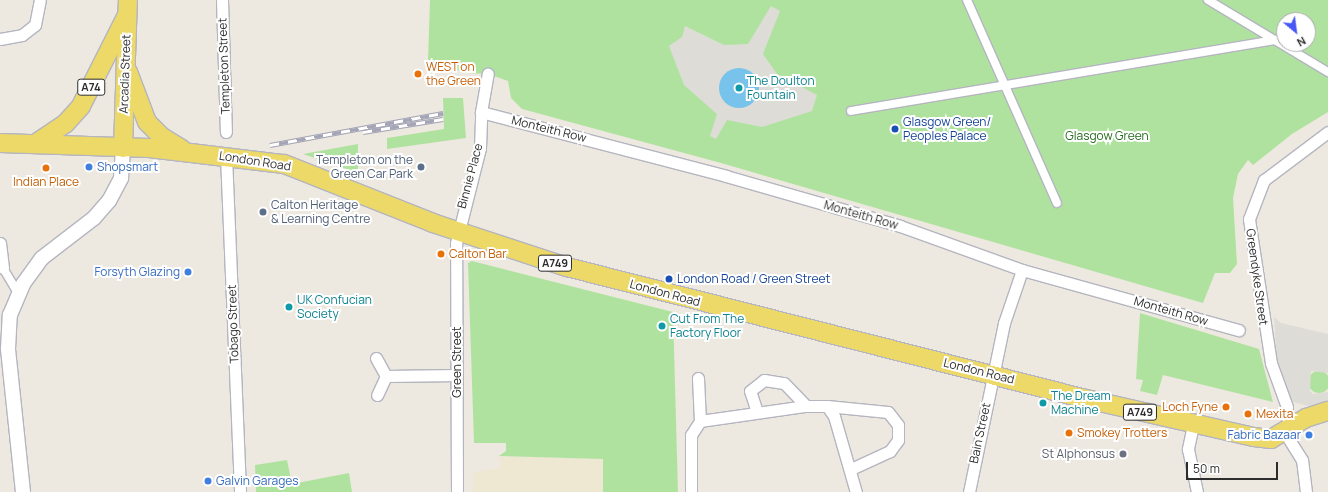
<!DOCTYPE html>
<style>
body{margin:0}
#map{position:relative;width:1328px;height:492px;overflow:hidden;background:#eee9e0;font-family:Manrope,sans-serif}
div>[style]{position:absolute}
.education>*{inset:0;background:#eee7d1}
.green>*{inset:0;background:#b0e29f}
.round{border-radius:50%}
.plaza>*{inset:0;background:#dedcd7}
.water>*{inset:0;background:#78c3eb}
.roads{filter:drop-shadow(1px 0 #b4b5c0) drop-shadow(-1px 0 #b4b5c0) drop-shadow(0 1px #b4b5c0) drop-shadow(0 -1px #b4b5c0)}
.pedestrian>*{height:8px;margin:-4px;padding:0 4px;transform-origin:4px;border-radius:4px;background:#fff}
.minor>*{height:11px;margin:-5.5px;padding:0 5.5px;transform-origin:5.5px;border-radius:5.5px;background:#fff}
.tertiary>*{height:14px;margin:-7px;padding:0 7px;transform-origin:7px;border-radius:7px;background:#fff}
.primary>*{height:18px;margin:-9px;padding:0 9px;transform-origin:9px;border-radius:9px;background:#edd967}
.rail>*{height:4.5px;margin-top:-2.25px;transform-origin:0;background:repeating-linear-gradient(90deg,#fff 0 9px,#a3a4b6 0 18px);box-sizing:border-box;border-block:1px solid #a3a4b6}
.dots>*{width:11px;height:11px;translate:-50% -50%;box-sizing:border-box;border:2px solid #fff;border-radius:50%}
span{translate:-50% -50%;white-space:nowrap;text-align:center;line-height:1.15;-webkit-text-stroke:4px #fff;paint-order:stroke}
.shield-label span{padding:1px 3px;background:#fff;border:1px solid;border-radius:3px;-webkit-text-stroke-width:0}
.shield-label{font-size:11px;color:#2d2d2d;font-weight:700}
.street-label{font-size:12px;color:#2d2d2d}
.food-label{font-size:12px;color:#c56008}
.left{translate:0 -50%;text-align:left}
.right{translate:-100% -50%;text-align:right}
.culture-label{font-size:12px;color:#0d838f}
.transit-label{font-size:12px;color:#164399}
.park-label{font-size:12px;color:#276a1e}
.service-label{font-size:12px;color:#4e5e75}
.shop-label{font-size:12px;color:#366cbe}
.worship-label{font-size:12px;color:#5b616d}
.north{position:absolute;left:1276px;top:12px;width:40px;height:40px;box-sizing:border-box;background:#fff;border:1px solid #ababab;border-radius:50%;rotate:151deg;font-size:11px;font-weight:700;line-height:16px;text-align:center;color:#2d2d2d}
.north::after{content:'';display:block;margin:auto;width:14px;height:18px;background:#4758f4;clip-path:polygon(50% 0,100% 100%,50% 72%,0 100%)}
.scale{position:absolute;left:1186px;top:462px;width:92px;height:18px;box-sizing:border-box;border:2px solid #2d2d2d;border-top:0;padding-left:5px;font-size:12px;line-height:14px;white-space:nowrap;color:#2d2d2d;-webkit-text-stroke:3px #fff;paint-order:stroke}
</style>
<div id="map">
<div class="education">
<div style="clip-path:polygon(499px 456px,603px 459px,603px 492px,473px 492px,473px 472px,500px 468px)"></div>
</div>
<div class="green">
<div style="clip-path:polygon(evenodd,430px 0,1328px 0,1328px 112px,1292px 134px,1253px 165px,1248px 160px,1238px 174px,1233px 198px,1237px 264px,1230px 273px,1215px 273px,1203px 303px,721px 163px,522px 109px,511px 98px,508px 81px,488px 74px,466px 73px,428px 60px,430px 0,1284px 20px,1308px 20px,1308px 44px,1284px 44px,1284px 20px)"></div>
<div style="clip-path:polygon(443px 98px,463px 98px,466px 138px,387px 149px,387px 138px,444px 129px)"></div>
<div style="clip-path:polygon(358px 144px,358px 173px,303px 154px)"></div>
<div style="clip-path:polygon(472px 261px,673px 312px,678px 492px,603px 492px,603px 459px,499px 456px,506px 451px,506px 443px,474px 443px,468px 263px)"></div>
<div style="clip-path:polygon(1140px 313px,1259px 349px,1273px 402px,1163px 375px,1157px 395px,1140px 391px,1143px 380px,1136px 379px)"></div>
<div class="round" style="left:1308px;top:371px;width:22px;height:22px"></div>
<div style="clip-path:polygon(287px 460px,292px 484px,349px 473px,352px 492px,256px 492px,255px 465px)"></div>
</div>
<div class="plaza">
<div style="clip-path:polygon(771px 6px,780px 11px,763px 54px,777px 74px,817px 95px,812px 111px,762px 127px,727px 120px,716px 139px,710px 136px,717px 114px,684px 85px,669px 46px,682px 37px,685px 26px,724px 45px,748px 44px)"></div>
<div style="clip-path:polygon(1274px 317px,1281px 323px,1328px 334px,1328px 373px,1311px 371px,1310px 391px,1313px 394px,1328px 392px,1328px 403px,1311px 407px,1290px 401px,1277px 364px)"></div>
</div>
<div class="water">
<div class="round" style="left:719px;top:68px;width:40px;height:40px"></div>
</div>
<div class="roads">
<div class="pedestrian">
<div style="left:967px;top:0;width:222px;rotate:66.1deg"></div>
<div style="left:1208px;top:0;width:140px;rotate:31deg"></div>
<div style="left:851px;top:111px;width:432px;rotate:-9.5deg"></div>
<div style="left:3px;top:268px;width:29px;rotate:59deg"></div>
</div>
<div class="minor">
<div style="left:222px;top:0;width:132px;rotate:88.3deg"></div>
<div style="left:0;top:39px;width:22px;rotate:-10deg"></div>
<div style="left:22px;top:35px;width:16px;rotate:-38deg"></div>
<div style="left:35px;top:25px;width:25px;rotate:-79deg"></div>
<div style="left:481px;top:112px;width:253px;rotate:14.6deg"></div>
<div style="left:726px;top:176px;width:181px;rotate:16deg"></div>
<div style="left:900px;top:226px;width:130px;rotate:19.8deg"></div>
<div style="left:1022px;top:270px;width:225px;rotate:15.5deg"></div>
<div style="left:226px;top:156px;width:336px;rotate:87.6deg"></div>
<div style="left:0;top:243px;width:25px;rotate:83deg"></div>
<div style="left:376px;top:358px;width:21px;rotate:61deg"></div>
<div style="left:386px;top:376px;width:21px;rotate:115deg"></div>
<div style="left:386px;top:376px;width:71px;rotate:-0.8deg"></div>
<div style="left:827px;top:406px;width:61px;rotate:5.6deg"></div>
<div style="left:888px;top:412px;width:16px;rotate:52deg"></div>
<div style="left:898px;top:425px;width:15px;rotate:90deg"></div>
<div style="left:898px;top:440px;width:14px;rotate:126deg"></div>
<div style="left:890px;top:451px;width:43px;rotate:155.2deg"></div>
<div style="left:757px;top:412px;width:22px;rotate:-108deg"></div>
<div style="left:750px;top:391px;width:18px;rotate:-38deg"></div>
<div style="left:764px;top:380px;width:20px;rotate:9deg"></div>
<div style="left:784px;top:383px;width:32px;rotate:46deg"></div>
<div style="left:700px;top:421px;width:107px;rotate:-8.1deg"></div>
<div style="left:806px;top:406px;width:21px"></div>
<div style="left:827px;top:406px;width:12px;rotate:55deg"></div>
<div style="left:834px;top:416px;width:79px;rotate:73.9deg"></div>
<div style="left:1193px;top:425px;width:25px;rotate:102deg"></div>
<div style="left:1188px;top:449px;width:44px;rotate:78.2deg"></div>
<div style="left:457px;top:492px;width:249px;rotate:-90.2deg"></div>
<div style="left:456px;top:243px;width:98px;rotate:-75.8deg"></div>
<div style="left:480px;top:148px;width:36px;rotate:-88deg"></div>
<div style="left:481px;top:112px;width:39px;rotate:-80deg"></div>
<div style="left:691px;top:492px;width:57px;rotate:-90deg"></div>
<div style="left:691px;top:435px;width:17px;rotate:-57deg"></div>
<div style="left:700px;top:421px;width:43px;rotate:-92.7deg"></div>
<div style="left:969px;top:492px;width:173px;rotate:-78.3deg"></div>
<div style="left:1004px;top:323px;width:56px;rotate:-71.2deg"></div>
<div style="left:1306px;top:492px;width:32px;rotate:-97deg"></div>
<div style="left:1302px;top:460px;width:25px;rotate:-122deg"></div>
<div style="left:1289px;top:439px;width:32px;rotate:-94deg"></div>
<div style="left:1287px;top:407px;width:47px;rotate:-110deg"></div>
<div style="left:1271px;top:363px;width:146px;rotate:-98.7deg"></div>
<div style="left:1249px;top:219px;width:42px;rotate:-69deg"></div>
<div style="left:1264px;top:180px;width:80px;rotate:-36.9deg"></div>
</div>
<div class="tertiary">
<div style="left:23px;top:492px;width:144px;rotate:-96deg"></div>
<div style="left:8px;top:349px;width:34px;rotate:-87deg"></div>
<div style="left:10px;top:315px;width:34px;rotate:-67deg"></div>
<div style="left:23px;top:284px;width:32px;rotate:-54deg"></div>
<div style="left:42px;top:258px;width:66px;rotate:-37.6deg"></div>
<div style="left:94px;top:218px;width:23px;rotate:-49deg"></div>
<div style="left:109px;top:201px;width:26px;rotate:-62deg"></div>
<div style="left:121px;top:178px;width:30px;rotate:-86deg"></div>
</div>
<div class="primary">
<div style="left:128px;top:72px;width:53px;rotate:69.2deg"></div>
<div style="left:147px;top:122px;width:21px;rotate:45deg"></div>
<div style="left:162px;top:137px;width:23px;rotate:31deg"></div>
<div style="left:0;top:143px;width:149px;rotate:1.9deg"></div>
<div style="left:149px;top:148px;width:136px;rotate:6.8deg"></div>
<div style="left:284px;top:164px;width:160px;rotate:21.6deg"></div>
<div style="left:433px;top:223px;width:141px;rotate:18.2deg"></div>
<div style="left:567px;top:267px;width:531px;rotate:14.27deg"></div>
<div style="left:1082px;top:398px;width:176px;rotate:12.8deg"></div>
<div style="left:1254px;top:437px;width:17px;rotate:7deg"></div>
<div style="left:1271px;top:439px;width:41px;rotate:-31deg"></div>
<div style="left:1306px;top:418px;width:23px;rotate:-18deg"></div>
<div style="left:35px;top:144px;width:36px;rotate:-34deg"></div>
<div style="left:65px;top:124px;width:24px;rotate:-48deg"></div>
<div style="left:81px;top:106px;width:102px;rotate:-63.2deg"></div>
<div style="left:123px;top:148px;width:148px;rotate:-88.1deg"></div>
</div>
</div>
<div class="rail">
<div style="left:363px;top:132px;width:81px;rotate:-9.2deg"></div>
<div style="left:270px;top:145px;width:176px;rotate:-10.5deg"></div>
</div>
<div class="dots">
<div style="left:418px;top:74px;background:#e8710a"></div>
<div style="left:739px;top:88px;background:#0f9aa8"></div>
<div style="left:895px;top:129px;background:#1a4fb4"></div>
<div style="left:89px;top:167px;background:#3f7fe0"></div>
<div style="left:421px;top:167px;background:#5c6f8a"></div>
<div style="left:46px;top:168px;background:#e8710a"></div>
<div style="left:263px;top:212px;background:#5c6f8a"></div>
<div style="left:441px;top:254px;background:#e8710a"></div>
<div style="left:188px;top:272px;background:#3f7fe0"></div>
<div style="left:669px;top:279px;background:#1a4fb4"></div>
<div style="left:289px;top:307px;background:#0f9aa8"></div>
<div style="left:662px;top:326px;background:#0f9aa8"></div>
<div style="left:1043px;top:403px;background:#0f9aa8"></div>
<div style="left:1226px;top:407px;background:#e8710a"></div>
<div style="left:1248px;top:414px;background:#e8710a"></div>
<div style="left:1069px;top:433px;background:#e8710a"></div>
<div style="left:1309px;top:435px;background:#3f7fe0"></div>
<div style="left:1123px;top:454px;background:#6b7280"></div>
<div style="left:208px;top:481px;background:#3f7fe0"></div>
</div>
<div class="shield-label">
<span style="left:91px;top:87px">A74</span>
<span style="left:555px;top:263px">A749</span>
<span style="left:1140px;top:412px">A749</span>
</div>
<div class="street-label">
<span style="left:224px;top:66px;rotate:-92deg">Templeton Street</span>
<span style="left:125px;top:74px;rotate:-88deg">Arcadia Street</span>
<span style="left:549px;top:129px;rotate:14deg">Monteith Row</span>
<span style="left:255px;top:161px;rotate:9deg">London Road</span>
<span style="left:470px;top:176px;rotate:-75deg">Binnie Place</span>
<span style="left:861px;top:215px;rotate:16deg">Monteith Row</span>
<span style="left:1257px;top:277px;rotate:82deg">Greendyke Street</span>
<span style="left:665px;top:293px;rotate:15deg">London Road</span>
<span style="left:1171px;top:311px;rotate:16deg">Monteith Row</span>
<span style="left:233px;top:324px;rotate:-92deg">Tobago Street</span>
<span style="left:457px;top:362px;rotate:-90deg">Green Street</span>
<span style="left:979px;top:371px;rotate:14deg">London Road</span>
<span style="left:980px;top:433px;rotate:-78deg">Bain Street</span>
</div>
<div class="food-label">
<span class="left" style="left:426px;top:74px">WEST on<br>the Green</span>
<span style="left:46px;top:182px">Indian Place</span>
<span class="left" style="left:449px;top:254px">Calton Bar</span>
<span class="right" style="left:1218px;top:407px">Loch Fyne</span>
<span class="left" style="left:1256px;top:414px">Mexita</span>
<span class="left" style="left:1077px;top:433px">Smokey Trotters</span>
</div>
<div class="culture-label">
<span class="left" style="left:747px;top:88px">The Doulton<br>Fountain</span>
<span class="left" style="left:297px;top:307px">UK Confucian<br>Society</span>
<span class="left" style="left:670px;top:326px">Cut From The<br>Factory Floor</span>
<span class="left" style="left:1051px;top:403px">The Dream<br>Machine</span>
</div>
<div class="transit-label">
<span class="left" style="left:903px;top:129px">Glasgow Green/<br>Peoples Palace</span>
<span class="left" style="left:677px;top:279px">London Road / Green Street</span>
</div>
<div class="park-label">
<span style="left:1107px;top:136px">Glasgow Green</span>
</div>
<div class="service-label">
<span class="right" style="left:413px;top:167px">Templeton on the<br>Green Car Park</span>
<span class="left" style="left:271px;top:212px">Calton Heritage<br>&amp; Learning Centre</span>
</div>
<div class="shop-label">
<span class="left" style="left:97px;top:167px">Shopsmart</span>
<span class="right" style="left:180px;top:272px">Forsyth Glazing</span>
<span class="right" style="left:1301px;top:435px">Fabric Bazaar</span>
<span class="left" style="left:216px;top:481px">Galvin Garages</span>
</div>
<div class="worship-label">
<span class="right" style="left:1115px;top:454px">St Alphonsus</span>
</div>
<div class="north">N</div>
<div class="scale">50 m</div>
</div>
